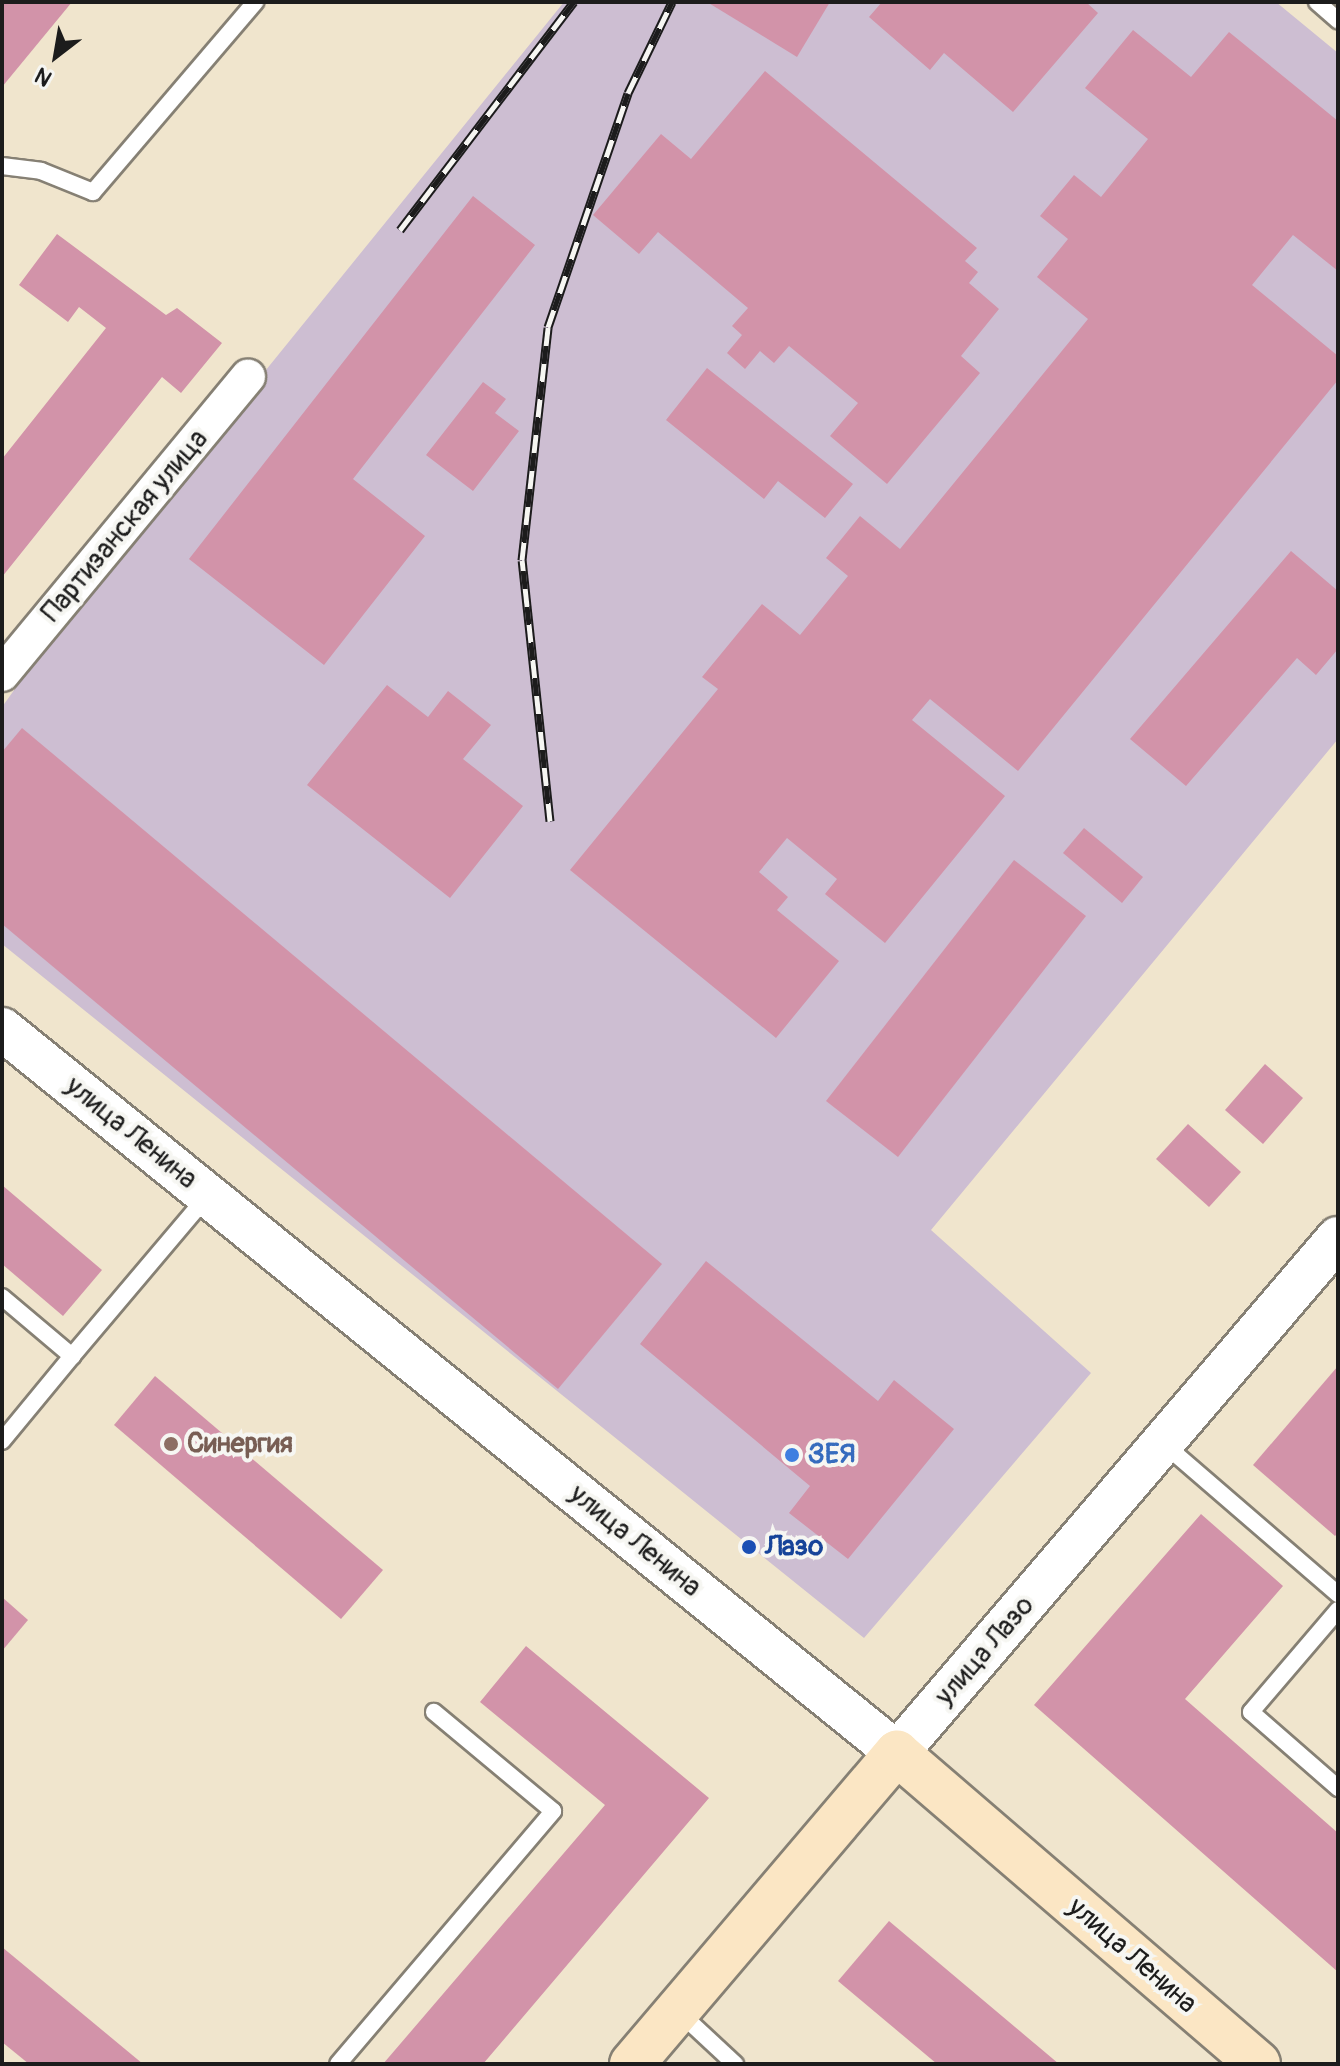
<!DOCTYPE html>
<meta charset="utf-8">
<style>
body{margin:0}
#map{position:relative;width:1340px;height:2066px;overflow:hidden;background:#f0e5cd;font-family:Pangolin,sans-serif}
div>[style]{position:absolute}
.industrial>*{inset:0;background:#cdbed2}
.building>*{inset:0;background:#d293a9}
.roads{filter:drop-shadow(2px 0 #868074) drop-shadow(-2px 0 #868074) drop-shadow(0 2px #868074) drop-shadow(0 -2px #868074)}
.service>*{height:16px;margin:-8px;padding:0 8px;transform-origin:8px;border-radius:8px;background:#fff}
.minor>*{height:34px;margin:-17px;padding:0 17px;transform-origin:17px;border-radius:17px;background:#fff}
.tertiary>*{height:42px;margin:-21px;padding:0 21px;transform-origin:21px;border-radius:21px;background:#fff}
.secondary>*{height:44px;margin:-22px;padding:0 22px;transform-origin:22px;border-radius:22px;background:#fbe6c4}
.rail>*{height:9px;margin-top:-4.5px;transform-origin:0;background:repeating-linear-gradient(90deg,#f6f6f2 0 18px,#1c1c1c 0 36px);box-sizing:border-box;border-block:2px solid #1c1c1c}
.dots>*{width:22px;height:22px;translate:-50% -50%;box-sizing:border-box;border:4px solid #f6f6f2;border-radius:50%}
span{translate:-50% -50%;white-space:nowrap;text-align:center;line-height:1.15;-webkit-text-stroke:8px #f6f6f2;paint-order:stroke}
.street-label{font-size:28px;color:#1c1c1c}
.education-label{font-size:28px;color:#785e54;font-weight:700}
.left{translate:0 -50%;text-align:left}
.shop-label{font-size:28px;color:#366cbe;font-weight:700}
.transit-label{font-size:28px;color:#164399;font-weight:700}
.frame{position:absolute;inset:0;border:4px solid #1c1c1c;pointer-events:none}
.north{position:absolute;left:16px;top:16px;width:80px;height:80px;-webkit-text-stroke:6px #f6f6f2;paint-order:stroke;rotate:211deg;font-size:22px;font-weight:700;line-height:32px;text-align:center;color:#1c1c1c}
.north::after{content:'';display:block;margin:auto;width:28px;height:36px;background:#1c1c1c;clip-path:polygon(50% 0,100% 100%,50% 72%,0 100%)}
</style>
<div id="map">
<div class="industrial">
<div style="clip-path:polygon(564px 2px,1276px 2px,1338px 53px,1338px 739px,931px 1230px,1091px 1373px,864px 1638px,2px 944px,2px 707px,70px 612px)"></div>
</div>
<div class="building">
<div style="clip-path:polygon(2px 2px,72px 2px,2px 87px)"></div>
<div style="clip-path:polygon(707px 2px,830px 2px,797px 57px)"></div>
<div style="clip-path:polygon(882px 2px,1086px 2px,1098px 13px,1013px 112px,944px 53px,930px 70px,869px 17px)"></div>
<div style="clip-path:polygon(1133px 30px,1191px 77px,1229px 32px,1338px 121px,1338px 271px,1293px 235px,1252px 285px,1338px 356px,1338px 380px,1018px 771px,930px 699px,912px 720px,1005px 796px,885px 943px,825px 894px,837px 879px,787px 838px,759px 872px,788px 897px,777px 910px,839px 961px,776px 1038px,570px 870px,718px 689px,702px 677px,762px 604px,800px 635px,848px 576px,826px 558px,860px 516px,900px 549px,1088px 319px,1037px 277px,1068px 239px,1040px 216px,1074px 175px,1101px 197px,1148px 139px,1085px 88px)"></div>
<div style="clip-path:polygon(765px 71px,977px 248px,965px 261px,978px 272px,969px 283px,999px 309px,961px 356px,980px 373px,887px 484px,830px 436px,858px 403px,789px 346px,774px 363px,760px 351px,745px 369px,727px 353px,742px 335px,732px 326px,748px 308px,658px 232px,639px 254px,593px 215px,661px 134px,691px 159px)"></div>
<div style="clip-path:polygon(473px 196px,535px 245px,353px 479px,425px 536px,324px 665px,189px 559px)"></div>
<div style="clip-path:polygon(57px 234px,166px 315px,177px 308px,222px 343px,181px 393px,162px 377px,2px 577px,2px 459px,106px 328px,79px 307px,68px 322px,19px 285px)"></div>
<div style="clip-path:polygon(707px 368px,853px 484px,825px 518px,778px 481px,764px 499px,666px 420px)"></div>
<div style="clip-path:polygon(483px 382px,506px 399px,495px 413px,519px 431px,473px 491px,426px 455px)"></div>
<div style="clip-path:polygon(1291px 551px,1338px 591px,1338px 649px,1316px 675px,1297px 658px,1186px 786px,1130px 739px)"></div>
<div style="clip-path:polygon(387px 685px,428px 717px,448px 691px,491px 725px,463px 759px,523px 806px,450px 898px,307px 785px)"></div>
<div style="clip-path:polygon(22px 728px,662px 1264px,558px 1389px,2px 924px,2px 752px)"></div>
<div style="clip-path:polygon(1084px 828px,1143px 877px,1122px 903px,1063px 853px)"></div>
<div style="clip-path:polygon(1014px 860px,1086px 916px,898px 1157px,826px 1101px)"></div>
<div style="clip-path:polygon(1265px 1064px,1303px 1098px,1263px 1144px,1225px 1110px)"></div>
<div style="clip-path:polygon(1188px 1124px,1241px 1172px,1209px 1207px,1156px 1159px)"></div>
<div style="clip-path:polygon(2px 1185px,102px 1270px,63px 1316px,2px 1264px)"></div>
<div style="clip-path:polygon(706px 1261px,878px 1401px,894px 1380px,954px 1429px,848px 1559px,789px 1513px,810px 1486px,640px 1344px)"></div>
<div style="clip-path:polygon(1338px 1366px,1338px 1533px,1335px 1536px,1253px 1465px)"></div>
<div style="clip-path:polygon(155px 1376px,383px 1570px,341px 1619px,114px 1425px)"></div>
<div style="clip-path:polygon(1201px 1514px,1283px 1586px,1185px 1699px,1338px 1833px,1338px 1972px,1034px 1705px)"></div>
<div style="clip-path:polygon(2px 1597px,28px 1620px,2px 1651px)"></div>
<div style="clip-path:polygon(526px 1646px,709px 1798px,483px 2064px,383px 2064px,605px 1805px,480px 1702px)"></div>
<div style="clip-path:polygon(889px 1921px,1059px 2064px,937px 2064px,838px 1981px)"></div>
<div style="clip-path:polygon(2px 1947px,143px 2064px,29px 2064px,2px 2042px)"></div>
</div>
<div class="roads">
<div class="service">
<div style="left:1317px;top:2px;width:28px;rotate:41deg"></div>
<div style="left:2px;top:166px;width:39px;rotate:7deg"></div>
<div style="left:41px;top:171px;width:56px;rotate:22deg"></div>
<div style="left:93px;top:192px;width:250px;rotate:-49.5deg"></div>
<div style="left:2px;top:1297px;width:92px;rotate:40.1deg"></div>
<div style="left:72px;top:1356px;width:211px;rotate:-49.8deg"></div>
<div style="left:2px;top:1441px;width:110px;rotate:-50.5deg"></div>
<div style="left:1164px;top:1444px;width:230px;rotate:40.8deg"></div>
<div style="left:1338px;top:1610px;width:134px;rotate:130.5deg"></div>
<div style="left:1251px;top:1712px;width:116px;rotate:41.1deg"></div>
<div style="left:678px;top:2011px;width:78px;rotate:42.9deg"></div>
<div style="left:338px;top:2064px;width:332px;rotate:-49.6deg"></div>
<div style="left:553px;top:1811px;width:155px;rotate:-140.2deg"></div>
</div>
<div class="minor">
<div style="left:2px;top:674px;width:386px;rotate:-50.4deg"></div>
</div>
<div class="tertiary">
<div style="left:2px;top:1029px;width:1151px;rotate:38.97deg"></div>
<div style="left:897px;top:1753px;width:678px;rotate:-49.43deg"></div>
</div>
<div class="secondary">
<div style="left:632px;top:2064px;width:409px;rotate:-49.6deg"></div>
<div style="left:897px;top:1753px;width:476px;rotate:40.7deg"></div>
</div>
</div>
<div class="rail">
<div style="left:400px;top:230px;width:287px;rotate:-52.7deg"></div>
<div style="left:550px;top:821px;width:262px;rotate:-96.1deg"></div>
<div style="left:522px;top:560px;width:234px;rotate:-83.6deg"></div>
<div style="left:548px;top:327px;width:247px;rotate:-71.1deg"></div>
<div style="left:628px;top:93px;width:101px;rotate:-64.2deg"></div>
</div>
<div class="dots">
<div style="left:171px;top:1444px;background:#8d6e63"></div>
<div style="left:792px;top:1455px;background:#3f7fe0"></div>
<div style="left:749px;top:1547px;background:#1a4fb4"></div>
</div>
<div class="street-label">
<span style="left:125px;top:526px;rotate:-50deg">Партизанская улица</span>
<span style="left:131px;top:1133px;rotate:39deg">улица Ленина</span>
<span style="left:635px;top:1541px;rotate:39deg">улица Ленина</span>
<span style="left:985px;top:1651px;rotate:-49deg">улица Лазо</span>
<span style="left:1132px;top:1956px;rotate:41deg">улица Ленина</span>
</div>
<div class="education-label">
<span class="left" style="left:187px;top:1444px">Синергия</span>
</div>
<div class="shop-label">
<span class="left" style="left:808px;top:1455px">ЗЕЯ</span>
</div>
<div class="transit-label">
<span class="left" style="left:765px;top:1547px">Лазо</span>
</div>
<div class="frame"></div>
<div class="north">N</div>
</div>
